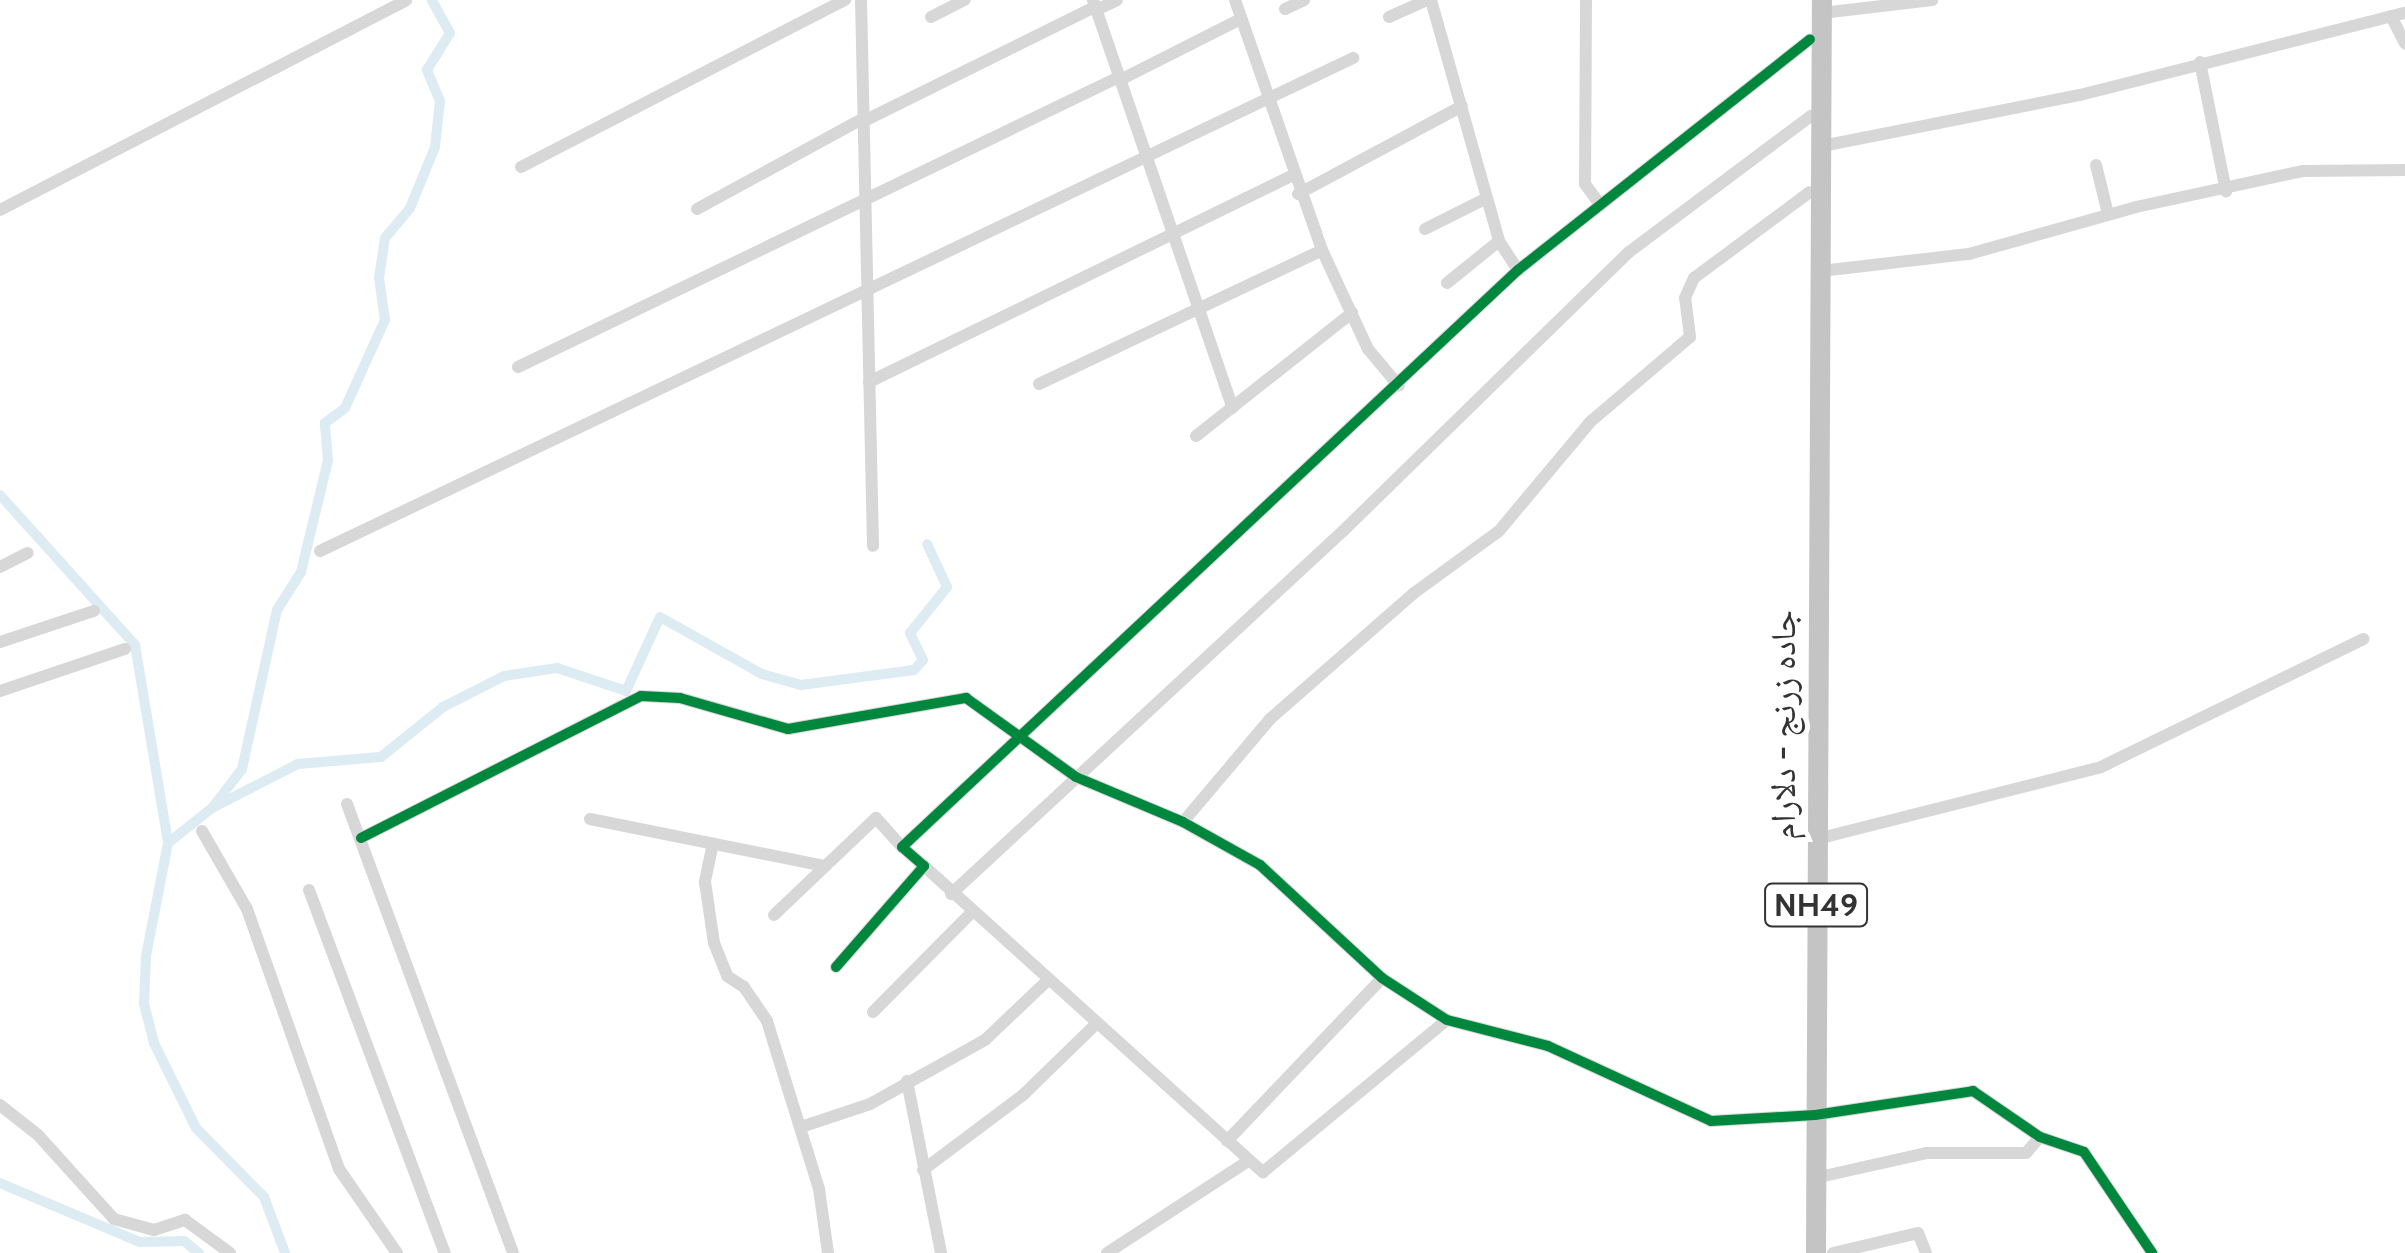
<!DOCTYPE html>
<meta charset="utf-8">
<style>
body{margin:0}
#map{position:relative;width:2405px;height:1253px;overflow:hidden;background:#fff;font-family:Cabin,"Noto Naskh Arabic",sans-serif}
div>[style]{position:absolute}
.canal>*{height:10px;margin:-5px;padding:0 5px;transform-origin:5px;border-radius:5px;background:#ddebf3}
.minor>*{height:12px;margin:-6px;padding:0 6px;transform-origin:6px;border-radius:6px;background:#d7d7d7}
.highway>*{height:20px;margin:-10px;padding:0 10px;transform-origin:10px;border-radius:10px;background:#c4c4c4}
.cycleway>*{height:10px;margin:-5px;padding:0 5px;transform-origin:5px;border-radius:5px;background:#00873e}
span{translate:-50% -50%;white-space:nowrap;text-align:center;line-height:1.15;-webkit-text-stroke:10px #fff;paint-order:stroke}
.shield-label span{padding:2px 8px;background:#fff;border:2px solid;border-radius:8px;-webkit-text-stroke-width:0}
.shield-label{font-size:32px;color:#333;font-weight:700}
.street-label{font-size:35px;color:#333}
</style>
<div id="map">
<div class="canal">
<div style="left:0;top:495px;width:202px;rotate:48deg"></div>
<div style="left:135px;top:645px;width:201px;rotate:80.5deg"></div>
<div style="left:168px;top:843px;width:115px;rotate:101deg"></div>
<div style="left:146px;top:956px;width:48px;rotate:92.4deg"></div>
<div style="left:144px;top:1004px;width:40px;rotate:75.6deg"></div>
<div style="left:154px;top:1043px;width:95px;rotate:63.7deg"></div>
<div style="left:196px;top:1128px;width:97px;rotate:45.4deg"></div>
<div style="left:264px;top:1197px;width:60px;rotate:69.4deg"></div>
<div style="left:212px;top:808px;width:97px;rotate:-27.1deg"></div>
<div style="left:298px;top:764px;width:83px;rotate:-4.8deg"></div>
<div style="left:381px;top:757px;width:80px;rotate:-38.9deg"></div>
<div style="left:443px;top:707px;width:68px;rotate:-26.9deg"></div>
<div style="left:504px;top:676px;width:54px;rotate:-8.6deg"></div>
<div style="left:557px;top:668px;width:73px;rotate:18.4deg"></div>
<div style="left:626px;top:691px;width:81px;rotate:-65.3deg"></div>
<div style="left:660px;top:617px;width:117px;rotate:29.2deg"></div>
<div style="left:762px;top:674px;width:41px;rotate:15.8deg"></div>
<div style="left:801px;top:685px;width:114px;rotate:-7.6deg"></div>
<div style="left:914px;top:670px;width:13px;rotate:-48deg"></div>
<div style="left:923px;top:660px;width:30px;rotate:-116deg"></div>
<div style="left:910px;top:633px;width:59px;rotate:-51.2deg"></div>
<div style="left:947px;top:587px;width:47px;rotate:-114.9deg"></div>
<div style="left:168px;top:843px;width:56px;rotate:-38.5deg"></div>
<div style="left:212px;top:808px;width:49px;rotate:-52.4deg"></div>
<div style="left:242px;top:769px;width:163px;rotate:-77.6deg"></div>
<div style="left:277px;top:610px;width:45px;rotate:-57.7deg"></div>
<div style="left:301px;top:572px;width:115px;rotate:-76.4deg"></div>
<div style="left:328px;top:460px;width:37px;rotate:-95deg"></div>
<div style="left:325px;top:423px;width:25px;rotate:-37deg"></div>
<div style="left:345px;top:408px;width:97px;rotate:-65.6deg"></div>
<div style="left:385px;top:320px;width:42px;rotate:-98.1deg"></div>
<div style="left:379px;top:278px;width:40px;rotate:-81.5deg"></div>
<div style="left:385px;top:238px;width:39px;rotate:-50deg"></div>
<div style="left:410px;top:208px;width:66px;rotate:-67.7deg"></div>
<div style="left:435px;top:147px;width:46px;rotate:-83.8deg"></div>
<div style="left:440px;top:101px;width:34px;rotate:-113deg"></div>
<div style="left:427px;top:70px;width:44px;rotate:-58.1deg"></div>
<div style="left:450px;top:33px;width:38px;rotate:-119deg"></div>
<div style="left:0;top:1183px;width:152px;rotate:22.9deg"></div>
<div style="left:140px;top:1242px;width:44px;rotate:-1.3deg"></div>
<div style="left:184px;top:1241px;width:19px;rotate:39deg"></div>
</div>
<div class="minor">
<div style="left:861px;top:0;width:546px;rotate:88.74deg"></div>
<div style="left:1093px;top:0;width:431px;rotate:71.1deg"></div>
<div style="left:1235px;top:0;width:265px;rotate:70.8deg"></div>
<div style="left:1322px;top:250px;width:109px;rotate:65.1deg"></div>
<div style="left:1368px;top:349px;width:48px;rotate:50deg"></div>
<div style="left:1431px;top:0;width:250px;rotate:74.2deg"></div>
<div style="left:1499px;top:241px;width:35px;rotate:57deg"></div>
<div style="left:1586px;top:0;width:184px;rotate:90.3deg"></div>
<div style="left:1585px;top:184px;width:22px;rotate:54deg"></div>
<div style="left:1285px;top:9px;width:21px;rotate:-25deg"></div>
<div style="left:1096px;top:10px;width:23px;rotate:-25deg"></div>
<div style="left:1822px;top:13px;width:111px;rotate:-6.7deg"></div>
<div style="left:2391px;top:16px;width:31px;rotate:63deg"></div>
<div style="left:931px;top:17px;width:38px;rotate:-27deg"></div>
<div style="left:1389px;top:17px;width:42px;rotate:-24.1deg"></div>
<div style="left:2200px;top:62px;width:132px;rotate:78.6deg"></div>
<div style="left:1120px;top:80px;width:136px;rotate:-26.8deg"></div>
<div style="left:864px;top:121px;width:258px;rotate:-26.3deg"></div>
<div style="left:1822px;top:146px;width:263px;rotate:-11.2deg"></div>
<div style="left:2080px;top:95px;width:335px;rotate:-14.2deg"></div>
<div style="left:2096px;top:165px;width:50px;rotate:76.2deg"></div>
<div style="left:521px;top:167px;width:365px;rotate:-27.3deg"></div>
<div style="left:1298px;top:194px;width:186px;rotate:-28.2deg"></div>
<div style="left:697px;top:209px;width:190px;rotate:-28.6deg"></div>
<div style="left:0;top:210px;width:457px;rotate:-27.3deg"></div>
<div style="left:1425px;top:229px;width:69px;rotate:-26.6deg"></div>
<div style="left:1821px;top:271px;width:149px;rotate:-6.6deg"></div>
<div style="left:1969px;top:254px;width:173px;rotate:-15.7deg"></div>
<div style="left:2136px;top:207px;width:171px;rotate:-12.2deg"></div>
<div style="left:2303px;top:171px;width:102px;rotate:-0.6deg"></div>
<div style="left:1447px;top:283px;width:67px;rotate:-38.9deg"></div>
<div style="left:518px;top:367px;width:667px;rotate:-25.76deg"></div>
<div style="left:869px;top:382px;width:470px;rotate:-26deg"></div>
<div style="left:1039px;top:384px;width:313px;rotate:-25.3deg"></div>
<div style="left:1196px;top:436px;width:199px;rotate:-38.3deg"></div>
<div style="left:320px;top:551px;width:1145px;rotate:-25.51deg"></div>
<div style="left:0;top:567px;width:31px;rotate:-27deg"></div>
<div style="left:0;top:642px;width:99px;rotate:-18.3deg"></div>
<div style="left:0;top:691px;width:132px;rotate:-18.6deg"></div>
<div style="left:347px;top:804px;width:479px;rotate:69.7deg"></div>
<div style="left:590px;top:819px;width:240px;rotate:11.3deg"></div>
<div style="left:1183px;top:822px;width:135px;rotate:-49.8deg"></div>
<div style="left:1270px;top:719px;width:191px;rotate:-41.2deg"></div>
<div style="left:1414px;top:593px;width:105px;rotate:-36.1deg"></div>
<div style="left:1499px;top:531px;width:142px;rotate:-50.1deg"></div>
<div style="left:1590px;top:422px;width:131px;rotate:-40.4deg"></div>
<div style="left:1690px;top:337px;width:39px;rotate:-97deg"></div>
<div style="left:1685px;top:298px;width:22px;rotate:-66deg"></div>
<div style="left:1694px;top:278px;width:144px;rotate:-36.6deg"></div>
<div style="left:202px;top:831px;width:90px;rotate:60deg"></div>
<div style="left:247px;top:909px;width:276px;rotate:70.5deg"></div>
<div style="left:339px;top:1169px;width:102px;rotate:55.4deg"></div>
<div style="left:361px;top:838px;width:314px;rotate:-26.9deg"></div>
<div style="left:641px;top:696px;width:39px;rotate:3deg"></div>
<div style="left:680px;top:698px;width:112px;rotate:16deg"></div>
<div style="left:788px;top:729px;width:181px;rotate:-9.9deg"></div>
<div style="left:966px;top:698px;width:135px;rotate:35.7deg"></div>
<div style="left:1076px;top:777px;width:116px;rotate:22.8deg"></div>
<div style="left:1183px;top:822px;width:88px;rotate:29.2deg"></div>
<div style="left:1260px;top:865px;width:166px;rotate:42.8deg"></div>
<div style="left:1382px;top:978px;width:77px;rotate:32.9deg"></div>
<div style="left:1447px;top:1020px;width:104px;rotate:14.4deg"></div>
<div style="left:1548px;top:1046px;width:179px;rotate:24.7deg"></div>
<div style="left:1711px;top:1121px;width:104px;rotate:-3.3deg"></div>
<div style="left:1815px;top:1115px;width:160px;rotate:-8.6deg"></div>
<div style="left:1973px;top:1091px;width:81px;rotate:34.5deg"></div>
<div style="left:2040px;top:1137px;width:46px;rotate:18.8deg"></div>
<div style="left:2084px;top:1152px;width:122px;rotate:56deg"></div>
<div style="left:1817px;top:839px;width:293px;rotate:-14.2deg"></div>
<div style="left:2101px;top:767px;width:292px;rotate:-26deg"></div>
<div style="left:712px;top:848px;width:35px;rotate:102deg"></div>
<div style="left:705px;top:882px;width:62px;rotate:81.6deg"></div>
<div style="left:714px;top:943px;width:35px;rotate:68deg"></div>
<div style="left:727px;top:976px;width:20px;rotate:33deg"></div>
<div style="left:744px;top:987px;width:41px;rotate:55.9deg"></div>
<div style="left:767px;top:1021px;width:176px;rotate:72.8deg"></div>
<div style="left:819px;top:1189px;width:65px;rotate:82deg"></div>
<div style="left:924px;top:866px;width:457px;rotate:42.1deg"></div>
<div style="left:1263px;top:1172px;width:239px;rotate:-39.6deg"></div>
<div style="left:309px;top:890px;width:388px;rotate:69.5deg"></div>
<div style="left:951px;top:894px;width:534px;rotate:-42.8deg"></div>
<div style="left:1343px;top:531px;width:400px;rotate:-44.3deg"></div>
<div style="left:1629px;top:252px;width:227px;rotate:-36.8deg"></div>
<div style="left:774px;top:915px;width:141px;rotate:-43.6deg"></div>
<div style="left:876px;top:818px;width:39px;rotate:48deg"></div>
<div style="left:836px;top:967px;width:134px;rotate:-48.9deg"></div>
<div style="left:924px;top:866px;width:29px;rotate:-139deg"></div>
<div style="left:902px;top:847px;width:844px;rotate:-43.13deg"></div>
<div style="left:1518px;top:270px;width:372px;rotate:-38.3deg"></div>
<div style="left:873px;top:1012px;width:138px;rotate:-45.3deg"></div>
<div style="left:907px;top:1081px;width:175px;rotate:78.8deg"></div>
<div style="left:0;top:1105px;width:48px;rotate:38.3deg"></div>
<div style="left:38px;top:1135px;width:113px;rotate:47.9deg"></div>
<div style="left:114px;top:1219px;width:41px;rotate:15.4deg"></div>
<div style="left:154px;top:1230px;width:33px;rotate:-18deg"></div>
<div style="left:185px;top:1220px;width:56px;rotate:36.3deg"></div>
<div style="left:801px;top:1127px;width:73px;rotate:-18.4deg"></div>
<div style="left:870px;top:1104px;width:132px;rotate:-29.1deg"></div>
<div style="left:985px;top:1040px;width:84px;rotate:-43.6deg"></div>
<div style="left:1227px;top:1141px;width:225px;rotate:-46.4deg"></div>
<div style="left:923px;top:1170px;width:125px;rotate:-36.9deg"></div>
<div style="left:1023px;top:1095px;width:99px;rotate:-44.2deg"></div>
<div style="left:1815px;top:1178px;width:115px;rotate:-12.6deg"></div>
<div style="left:1927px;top:1153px;width:99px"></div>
<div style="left:2026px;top:1153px;width:21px;rotate:-49deg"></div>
<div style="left:1107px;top:1253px;width:168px;rotate:-33.1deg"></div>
<div style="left:1833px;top:1253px;width:87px;rotate:-13.2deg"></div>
<div style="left:1918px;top:1233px;width:22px;rotate:68deg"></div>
</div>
<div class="highway">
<div style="left:1816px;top:1253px;width:1253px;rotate:-89.73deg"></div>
</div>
<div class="cycleway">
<div style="left:361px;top:838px;width:314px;rotate:-26.9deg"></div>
<div style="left:641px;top:696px;width:39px;rotate:3deg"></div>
<div style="left:680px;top:698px;width:112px;rotate:16deg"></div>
<div style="left:788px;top:729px;width:181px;rotate:-9.9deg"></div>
<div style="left:966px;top:698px;width:135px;rotate:35.7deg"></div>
<div style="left:1076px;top:777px;width:116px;rotate:22.8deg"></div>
<div style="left:1183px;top:822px;width:88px;rotate:29.2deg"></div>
<div style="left:1260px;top:865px;width:166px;rotate:42.8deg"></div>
<div style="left:1382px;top:978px;width:77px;rotate:32.9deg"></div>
<div style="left:1447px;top:1020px;width:104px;rotate:14.4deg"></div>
<div style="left:1548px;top:1046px;width:179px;rotate:24.7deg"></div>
<div style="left:1711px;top:1121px;width:104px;rotate:-3.3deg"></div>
<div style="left:1815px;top:1115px;width:160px;rotate:-8.6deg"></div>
<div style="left:1973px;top:1091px;width:81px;rotate:34.5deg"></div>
<div style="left:2040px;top:1137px;width:46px;rotate:18.8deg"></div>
<div style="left:2084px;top:1152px;width:122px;rotate:56deg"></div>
<div style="left:836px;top:967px;width:134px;rotate:-48.9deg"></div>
<div style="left:924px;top:866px;width:29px;rotate:-139deg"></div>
<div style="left:902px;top:847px;width:844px;rotate:-43.13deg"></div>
<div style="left:1518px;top:270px;width:372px;rotate:-38.3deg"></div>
</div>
<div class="shield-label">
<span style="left:1816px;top:905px">NH49</span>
</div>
<div class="street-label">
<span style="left:1783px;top:725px;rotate:-90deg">جاده زرنج - دلارام</span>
</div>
</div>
